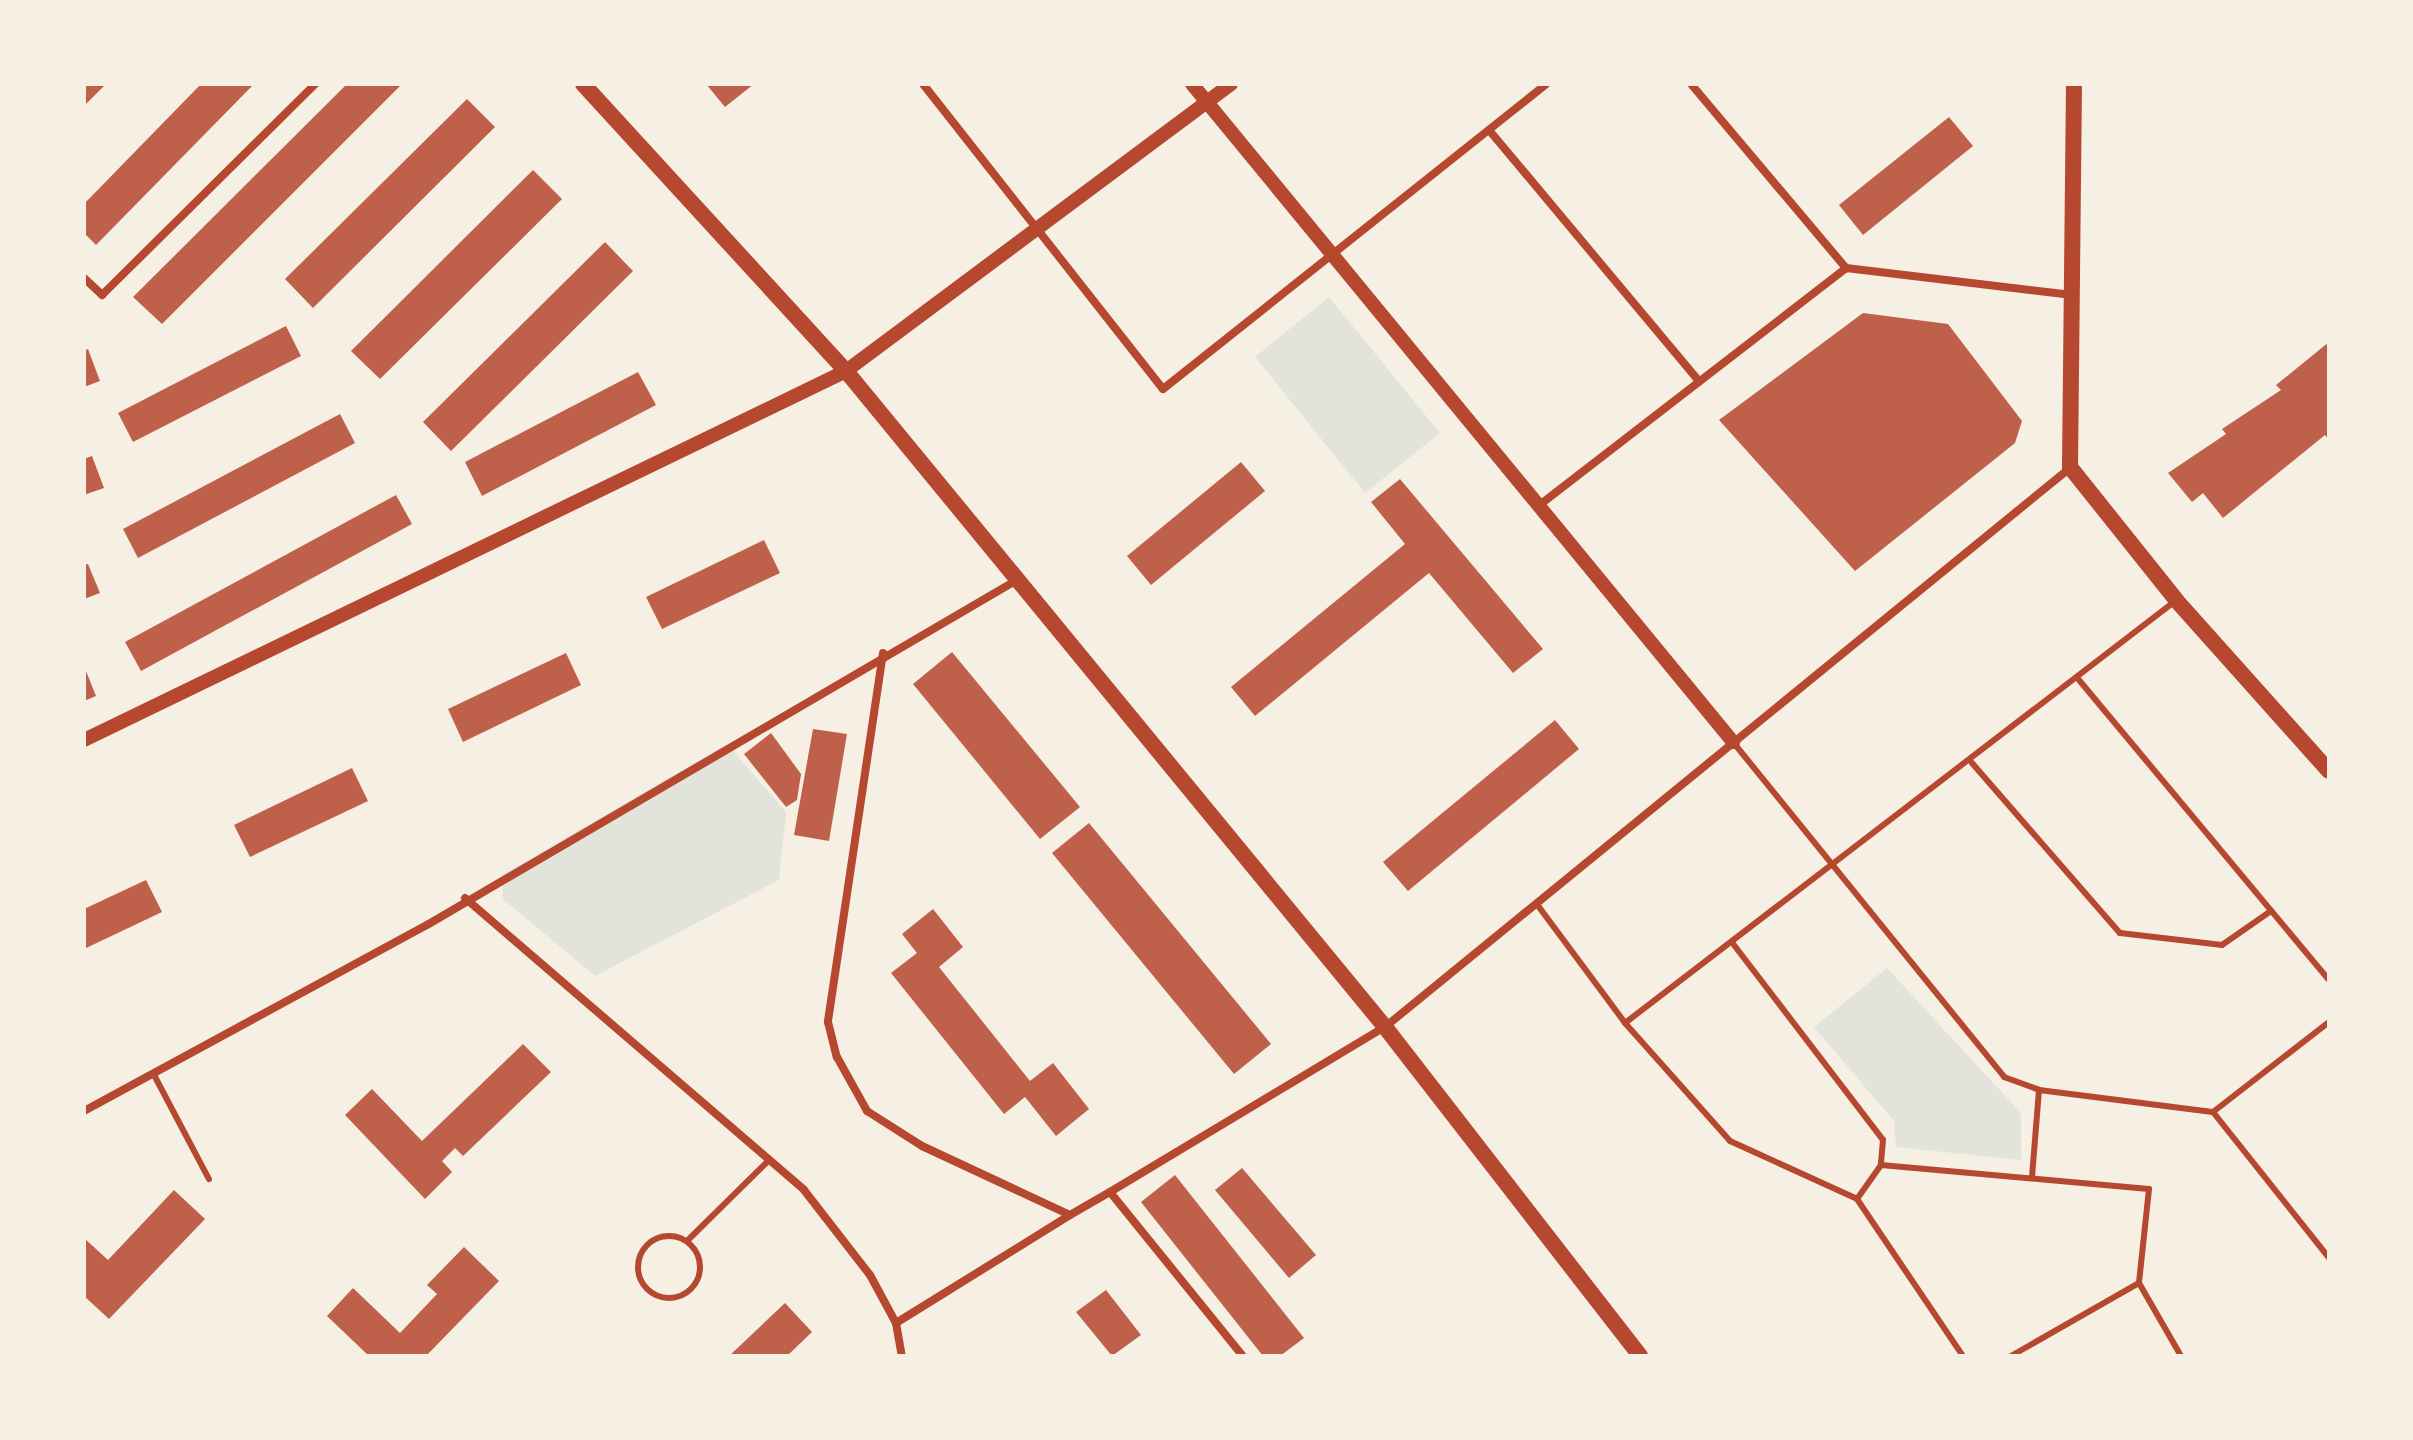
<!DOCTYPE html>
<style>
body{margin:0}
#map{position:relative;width:2413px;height:1440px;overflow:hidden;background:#f6efe4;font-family:"Golos Text",sans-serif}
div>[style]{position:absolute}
.green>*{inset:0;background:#e2e4dc}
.building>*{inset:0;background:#bf614a}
.service>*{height:6px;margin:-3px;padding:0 3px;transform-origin:3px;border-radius:3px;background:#b5482f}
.service>.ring{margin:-3px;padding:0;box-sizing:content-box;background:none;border:6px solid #b5482f;border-radius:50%}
.minor>*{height:8px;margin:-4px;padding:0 4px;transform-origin:4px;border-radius:4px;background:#b5482f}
.tertiary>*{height:14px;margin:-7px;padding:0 7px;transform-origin:7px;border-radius:7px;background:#b5482f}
.secondary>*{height:16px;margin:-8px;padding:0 8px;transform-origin:8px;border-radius:8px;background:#b5482f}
span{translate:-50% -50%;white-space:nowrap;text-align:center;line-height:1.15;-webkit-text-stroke:8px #f6efe4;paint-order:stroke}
.frame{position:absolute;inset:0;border:86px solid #f6efe4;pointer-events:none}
</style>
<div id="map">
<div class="green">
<div style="clip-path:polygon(1329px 297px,1440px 433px,1365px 493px,1255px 357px)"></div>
<div style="clip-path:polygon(727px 744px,786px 812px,779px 880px,595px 976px,503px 899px,502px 875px)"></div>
<div style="clip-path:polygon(1887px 968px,2021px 1113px,2021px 1160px,1896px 1147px,1894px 1121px,1814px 1027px)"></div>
</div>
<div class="building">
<div style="clip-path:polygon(84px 84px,106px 84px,84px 106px)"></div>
<div style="clip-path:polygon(201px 84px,254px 84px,96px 245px,84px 233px,84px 204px)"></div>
<div style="clip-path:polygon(347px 84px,402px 84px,162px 324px,133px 297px)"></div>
<div style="clip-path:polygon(706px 84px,754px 84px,725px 107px)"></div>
<div style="clip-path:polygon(467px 99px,495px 127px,313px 308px,285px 279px)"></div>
<div style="clip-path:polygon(1949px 117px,1973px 146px,1863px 235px,1839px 205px)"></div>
<div style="clip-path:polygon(533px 170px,562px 199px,380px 379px,351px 351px)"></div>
<div style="clip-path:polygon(605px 242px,633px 271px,451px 451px,423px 422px)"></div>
<div style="clip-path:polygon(1863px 313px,1948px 324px,2022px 421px,2015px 443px,1855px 571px,1719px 420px)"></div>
<div style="clip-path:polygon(286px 326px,301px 356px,133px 442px,118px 413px)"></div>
<div style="clip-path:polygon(2329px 342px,2329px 440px,2325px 435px,2223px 518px,2203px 493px,2192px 502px,2168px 473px,2226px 434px,2222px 429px,2281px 390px,2276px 385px)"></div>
<div style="clip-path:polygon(88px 349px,100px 381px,84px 387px,84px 351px)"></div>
<div style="clip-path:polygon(638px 372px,656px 405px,482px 496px,465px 462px)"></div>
<div style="clip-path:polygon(340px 414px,355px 443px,138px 558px,123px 529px)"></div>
<div style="clip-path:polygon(92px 456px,104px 488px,84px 495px,84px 459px)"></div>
<div style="clip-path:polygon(1241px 462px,1265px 491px,1151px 585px,1127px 556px)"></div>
<div style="clip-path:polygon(1400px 479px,1543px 649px,1513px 673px,1429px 573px,1255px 716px,1231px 687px,1405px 544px,1371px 502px)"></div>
<div style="clip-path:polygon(396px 495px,412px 524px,141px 671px,125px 642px)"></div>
<div style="clip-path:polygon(764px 540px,780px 573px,662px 629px,646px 597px)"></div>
<div style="clip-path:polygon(88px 564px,100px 593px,84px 599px,84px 565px)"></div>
<div style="clip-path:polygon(952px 652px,1080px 807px,1040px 839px,913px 684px)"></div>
<div style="clip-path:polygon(566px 653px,581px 685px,463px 742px,448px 709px)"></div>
<div style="clip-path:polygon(84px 666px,96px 696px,84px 701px)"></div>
<div style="clip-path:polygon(1555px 720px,1579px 749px,1408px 891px,1383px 862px)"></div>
<div style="clip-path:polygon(813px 729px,847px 734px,829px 841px,794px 835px)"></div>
<div style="clip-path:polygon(771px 733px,801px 774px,797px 800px,786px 807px,744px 754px)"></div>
<div style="clip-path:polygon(352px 768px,368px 801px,250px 857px,234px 825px)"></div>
<div style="clip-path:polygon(1089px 823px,1271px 1044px,1234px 1074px,1052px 853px)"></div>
<div style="clip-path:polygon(146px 880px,162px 912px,84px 949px,84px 909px)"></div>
<div style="clip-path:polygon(933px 909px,963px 947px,939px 967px,1030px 1081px,1053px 1063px,1089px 1109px,1056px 1136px,1025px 1097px,1004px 1114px,891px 973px,917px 953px,902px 934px)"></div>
<div style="clip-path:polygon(523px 1044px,551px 1072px,463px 1156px,455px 1148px,442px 1161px,452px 1172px,425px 1199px,345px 1115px,372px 1089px,422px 1141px)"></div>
<div style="clip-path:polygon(1242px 1168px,1316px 1255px,1289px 1278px,1215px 1190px)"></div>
<div style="clip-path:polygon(1175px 1175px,1304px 1338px,1280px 1356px,1263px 1356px,1141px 1202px)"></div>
<div style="clip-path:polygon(174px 1190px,205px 1219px,109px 1319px,84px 1296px,84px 1238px,108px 1260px)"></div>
<div style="clip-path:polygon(464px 1247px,499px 1281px,426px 1356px,369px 1356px,327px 1316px,353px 1288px,400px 1333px,437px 1294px,427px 1285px)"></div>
<div style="clip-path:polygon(1106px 1290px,1141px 1335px,1112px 1356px,1076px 1312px)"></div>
<div style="clip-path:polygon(785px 1303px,812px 1332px,787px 1356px,729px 1356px)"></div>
</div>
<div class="service">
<div style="left:2079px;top:680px;width:391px;rotate:50.2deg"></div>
<div style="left:1733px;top:742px;width:431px;rotate:51deg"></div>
<div style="left:2004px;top:1077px;width:37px;rotate:20deg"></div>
<div style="left:2039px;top:1090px;width:175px;rotate:7.2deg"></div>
<div style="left:2213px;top:1112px;width:186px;rotate:51.5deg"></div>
<div style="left:1972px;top:763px;width:225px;rotate:49deg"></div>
<div style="left:2120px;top:933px;width:103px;rotate:6.7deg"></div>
<div style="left:2222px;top:945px;width:60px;rotate:-34.8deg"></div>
<div style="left:1536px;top:903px;width:149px;rotate:53.4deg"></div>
<div style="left:1625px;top:1023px;width:158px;rotate:48.3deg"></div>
<div style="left:1730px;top:1141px;width:140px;rotate:24.5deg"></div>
<div style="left:1857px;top:1199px;width:189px;rotate:56deg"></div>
<div style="left:1734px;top:945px;width:245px;rotate:52.6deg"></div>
<div style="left:1883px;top:1140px;width:25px;rotate:95deg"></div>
<div style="left:1881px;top:1165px;width:269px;rotate:5.1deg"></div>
<div style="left:2149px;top:1189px;width:95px;rotate:96.1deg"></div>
<div style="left:2139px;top:1283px;width:84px;rotate:60.1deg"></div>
<div style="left:1625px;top:1023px;width:692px;rotate:-37.48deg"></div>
<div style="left:153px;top:1073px;width:120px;rotate:62.2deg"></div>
<div style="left:2213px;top:1112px;width:147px;rotate:-37.8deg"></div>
<div style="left:2032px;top:1177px;width:87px;rotate:-85.4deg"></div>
<div style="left:1857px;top:1199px;width:42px;rotate:-54.8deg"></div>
<div class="ring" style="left:638px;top:1236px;width:56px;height:56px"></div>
<div style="left:687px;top:1241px;width:115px;rotate:-44.6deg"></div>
<div style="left:2011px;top:1356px;width:147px;rotate:-29.7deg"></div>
</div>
<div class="minor">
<div style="left:923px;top:84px;width:388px;rotate:51.8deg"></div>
<div style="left:1163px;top:389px;width:490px;rotate:-38.5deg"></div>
<div style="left:1691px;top:84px;width:241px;rotate:49.9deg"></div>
<div style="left:1846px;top:268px;width:228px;rotate:6.8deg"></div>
<div style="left:1489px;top:130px;width:327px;rotate:50.1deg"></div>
<div style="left:84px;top:278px;width:25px;rotate:43deg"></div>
<div style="left:102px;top:295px;width:300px;rotate:-44.7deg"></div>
<div style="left:1537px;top:507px;width:391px;rotate:-37.7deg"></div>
<div style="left:883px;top:653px;width:373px;rotate:98.5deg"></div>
<div style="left:828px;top:1022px;width:36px;rotate:76deg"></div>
<div style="left:837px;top:1057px;width:62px;rotate:60.9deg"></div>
<div style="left:867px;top:1111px;width:65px;rotate:32.5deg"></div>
<div style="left:922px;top:1146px;width:163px;rotate:25deg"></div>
<div style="left:1070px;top:1215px;width:46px;rotate:-29.9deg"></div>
<div style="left:1110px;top:1192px;width:211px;rotate:51deg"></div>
<div style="left:465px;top:898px;width:447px;rotate:40.7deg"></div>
<div style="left:804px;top:1190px;width:108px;rotate:52.2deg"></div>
<div style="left:870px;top:1275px;width:55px;rotate:61.6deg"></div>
<div style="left:896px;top:1323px;width:34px;rotate:80deg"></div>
<div style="left:84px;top:1111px;width:390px;rotate:-28.5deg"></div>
<div style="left:427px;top:925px;width:683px;rotate:-30.32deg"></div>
<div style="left:1110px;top:1192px;width:321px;rotate:-31deg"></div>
<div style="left:1385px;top:1027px;width:884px;rotate:-39.22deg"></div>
<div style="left:896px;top:1323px;width:205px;rotate:-31.8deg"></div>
</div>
<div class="tertiary">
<div style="left:1192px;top:84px;width:852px;rotate:50.57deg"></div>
<div style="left:84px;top:740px;width:847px;rotate:-25.84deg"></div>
<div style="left:846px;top:371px;width:480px;rotate:-36.7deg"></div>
</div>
<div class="secondary">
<div style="left:583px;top:84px;width:389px;rotate:47.5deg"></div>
<div style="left:846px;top:371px;width:849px;rotate:50.59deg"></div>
<div style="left:1385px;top:1027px;width:416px;rotate:52.2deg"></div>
<div style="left:2074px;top:84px;width:383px;rotate:90.6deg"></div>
<div style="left:2070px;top:467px;width:170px;rotate:51.4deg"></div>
<div style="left:2176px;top:600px;width:229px;rotate:48.2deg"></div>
</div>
<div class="frame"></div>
</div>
